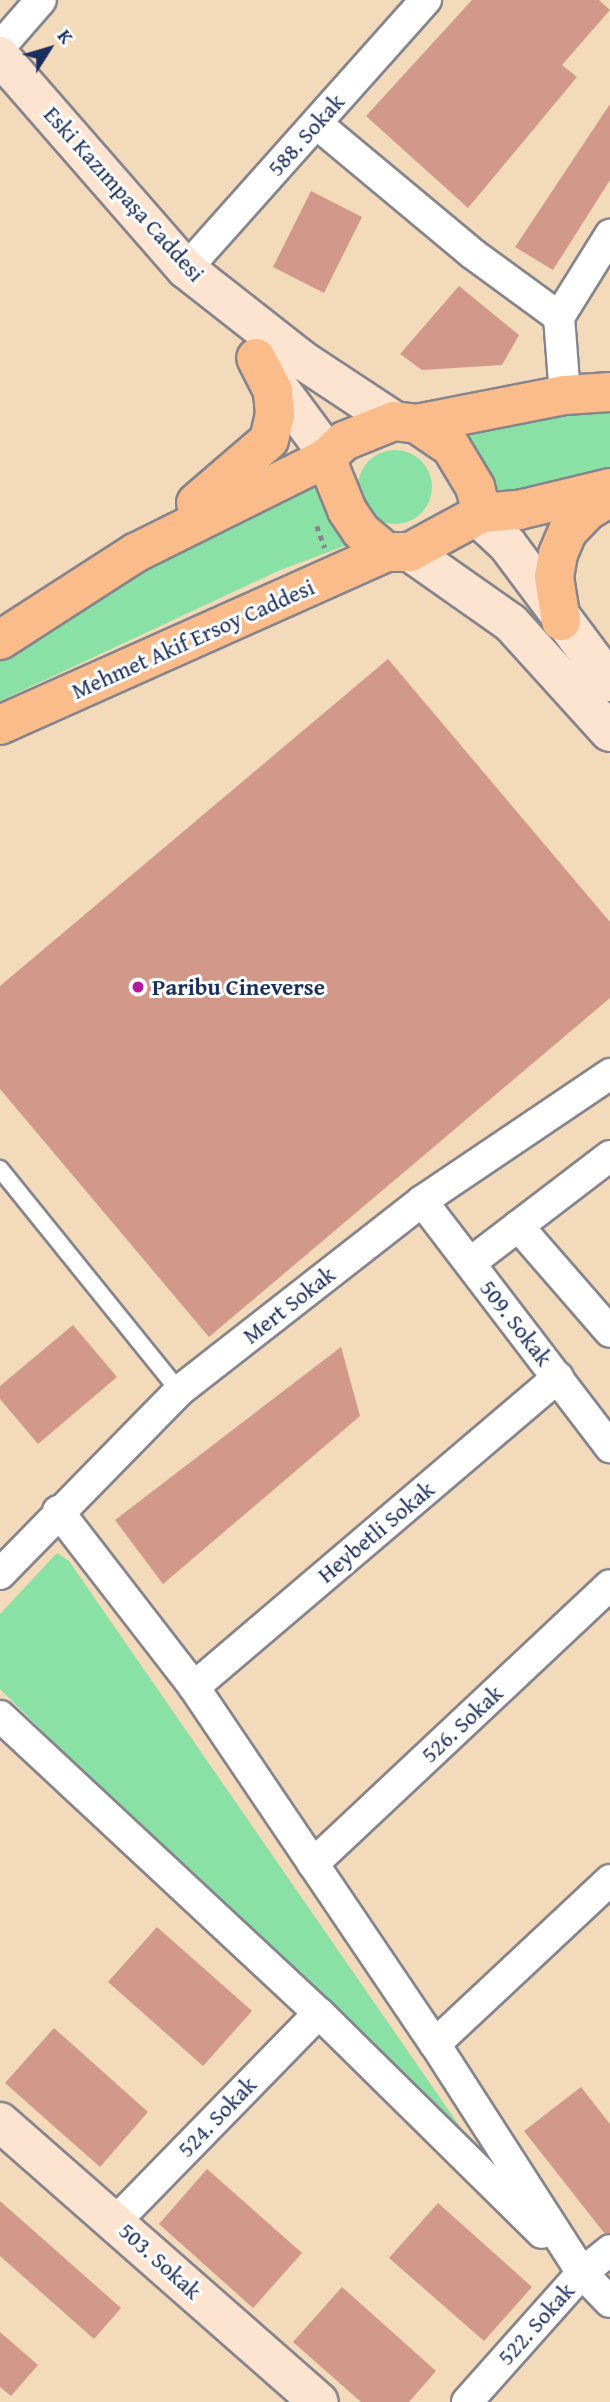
<!DOCTYPE html>
<meta charset="utf-8">
<style>
body{margin:0}
#map{position:relative;width:610px;height:2402px;overflow:hidden;background:#f2dabb;font-family:"Gentium Book Plus",serif}
div>[style]{position:absolute}
.green>*{inset:0;background:#8ae1a5}
.round{border-radius:50%}
.building>*{inset:0;background:#d2998a}
.path>*{height:4.5px;margin-top:-2.25px;transform-origin:0;background:repeating-linear-gradient(90deg,#86848c 0 5px,transparent 0 10px)}
.roads{filter:drop-shadow(2px 0 #86848c) drop-shadow(-2px 0 #86848c) drop-shadow(0 2px #86848c) drop-shadow(0 -2px #86848c)}
.lane>*{height:16px;margin:-8px;padding:0 8px;transform-origin:8px;border-radius:8px;background:#fff}
.street>*{height:30px;margin:-15px;padding:0 15px;transform-origin:15px;border-radius:15px;background:#fff}
.secondary>*{height:38px;margin:-19px;padding:0 19px;transform-origin:19px;border-radius:19px;background:#fde4d1}
.primary>*{height:38px;margin:-19px;padding:0 19px;transform-origin:19px;border-radius:19px;background:#fabc8b}
.dots>*{width:19px;height:19px;translate:-50% -50%;box-sizing:border-box;border:4px solid #fff;border-radius:50%}
span{translate:-50% -50%;white-space:nowrap;text-align:center;line-height:1.15;-webkit-text-stroke:6px #fff;paint-order:stroke}
.street-label{font-size:23px;color:#1b2f5e}
.poi-label{font-size:23px;color:#1b2f5e;font-weight:700}
.left{translate:0 -50%;text-align:left}
.north{position:absolute;left:14px;top:14px;width:70px;height:70px;-webkit-text-stroke:5px #fff;paint-order:stroke;rotate:53deg;font-size:19px;font-weight:700;line-height:28px;text-align:center;color:#1b2f5e}
.north::after{content:'';display:block;margin:auto;width:24px;height:32px;background:#1b2f5e;clip-path:polygon(50% 0,100% 100%,50% 72%,0 100%)}
</style>
<div id="map">
<div class="green">
<div style="clip-path:polygon(610px 406px,610px 470px,494px 496px,454px 436px)"></div>
<div class="round" style="left:358px;top:450px;width:74px;height:74px"></div>
<div style="clip-path:polygon(313px 479px,347px 545px,278px 571px,0 701px,0 650px,66px 606px)"></div>
<div style="clip-path:polygon(57px 1553px,69px 1561px,463px 2131px,466px 2137px,459px 2142px,0 1689px,0 1614px)"></div>
</div>
<div class="building">
<div style="clip-path:polygon(472px 0,599px 0,610px 10px,562px 65px,577px 77px,468px 208px,366px 116px)"></div>
<div style="clip-path:polygon(610px 104px,610px 180px,553px 270px,515px 247px)"></div>
<div style="clip-path:polygon(311px 191px,362px 217px,324px 293px,273px 267px)"></div>
<div style="clip-path:polygon(459px 286px,519px 335px,502px 365px,422px 370px,400px 354px)"></div>
<div style="clip-path:polygon(388px 659px,610px 922px,610px 998px,209px 1337px,0 1089px,0 986px)"></div>
<div style="clip-path:polygon(73px 1325px,117px 1377px,38px 1444px,0 1399px,0 1386px)"></div>
<div style="clip-path:polygon(341px 1347px,360px 1416px,163px 1584px,115px 1520px)"></div>
<div style="clip-path:polygon(157px 1927px,252px 2011px,203px 2066px,108px 1982px)"></div>
<div style="clip-path:polygon(54px 2028px,148px 2112px,100px 2167px,5px 2083px)"></div>
<div style="clip-path:polygon(581px 2087px,610px 2124px,610px 2233px,605px 2234px,524px 2131px)"></div>
<div style="clip-path:polygon(207px 2169px,302px 2253px,253px 2308px,159px 2224px)"></div>
<div style="clip-path:polygon(0 2201px,121px 2308px,94px 2339px,0 2256px)"></div>
<div style="clip-path:polygon(438px 2203px,532px 2287px,484px 2341px,389px 2258px)"></div>
<div style="clip-path:polygon(342px 2287px,436px 2371px,409px 2402px,361px 2402px,293px 2342px)"></div>
<div style="clip-path:polygon(0 2332px,38px 2365px,11px 2396px,0 2387px)"></div>
</div>
<div class="path">
<div style="left:317px;top:526px;width:23px;rotate:70deg"></div>
</div>
<div class="roads">
<div class="lane">
<div style="left:0;top:1169px;width:285px;rotate:51.1deg"></div>
</div>
<div class="street">
<div style="left:0;top:47px;width:62px;rotate:-48.9deg"></div>
<div style="left:317px;top:124px;width:203px;rotate:39.8deg"></div>
<div style="left:473px;top:254px;width:107px;rotate:36.2deg"></div>
<div style="left:186px;top:269px;width:361px;rotate:-48.3deg"></div>
<div style="left:565px;top:395px;width:78px;rotate:-94.4deg"></div>
<div style="left:559px;top:317px;width:97px;rotate:-58.1deg"></div>
<div style="left:422px;top:1201px;width:310px;rotate:52.6deg"></div>
<div style="left:518px;top:1226px;width:140px;rotate:49deg"></div>
<div style="left:470px;top:1263px;width:176px;rotate:-37.4deg"></div>
<div style="left:58px;top:1511px;width:222px;rotate:52.3deg"></div>
<div style="left:194px;top:1687px;width:431px;rotate:56deg"></div>
<div style="left:435px;top:2044px;width:272px;rotate:57.3deg"></div>
<div style="left:582px;top:2273px;width:40px;rotate:46deg"></div>
<div style="left:0;top:1574px;width:256px;rotate:-45.6deg"></div>
<div style="left:179px;top:1391px;width:308px;rotate:-38deg"></div>
<div style="left:422px;top:1201px;width:227px;rotate:-34deg"></div>
<div style="left:194px;top:1687px;width:478px;rotate:-40.4deg"></div>
<div style="left:0;top:1716px;width:436px;rotate:43deg"></div>
<div style="left:319px;top:2013px;width:313px;rotate:44.6deg"></div>
<div style="left:313px;top:1864px;width:407px;rotate:-43.2deg"></div>
<div style="left:435px;top:2044px;width:240px;rotate:-43.1deg"></div>
<div style="left:115px;top:2222px;width:292px;rotate:-45.7deg"></div>
<div style="left:467px;top:2402px;width:173px;rotate:-48.3deg"></div>
<div style="left:582px;top:2273px;width:36px;rotate:-39deg"></div>
</div>
<div class="secondary">
<div style="left:0;top:56px;width:283px;rotate:48.9deg"></div>
<div style="left:186px;top:269px;width:147px;rotate:38.1deg"></div>
<div style="left:302px;top:360px;width:110px;rotate:33.5deg"></div>
<div style="left:262px;top:365px;width:109px;rotate:53.5deg"></div>
<div style="left:478px;top:517px;width:40px;rotate:43deg"></div>
<div style="left:507px;top:544px;width:172px;rotate:53.3deg"></div>
<div style="left:410px;top:552px;width:123px;rotate:35.1deg"></div>
<div style="left:511px;top:623px;width:147px;rotate:47.8deg"></div>
<div style="left:0;top:2122px;width:424px;rotate:41.3deg"></div>
</div>
<div class="primary">
<div style="left:394px;top:421px;width:23px;rotate:7deg"></div>
<div style="left:417px;top:424px;width:41px;rotate:34.1deg"></div>
<div style="left:451px;top:447px;width:47px;rotate:59deg"></div>
<div style="left:475px;top:487px;width:27px;rotate:75deg"></div>
<div style="left:482px;top:513px;width:82px;rotate:151.6deg"></div>
<div style="left:410px;top:552px;width:24px;rotate:180deg"></div>
<div style="left:386px;top:552px;width:33px;rotate:-140deg"></div>
<div style="left:361px;top:531px;width:25px;rotate:-124deg"></div>
<div style="left:347px;top:510px;width:56px;rotate:-112deg"></div>
<div style="left:326px;top:458px;width:25px;rotate:-43deg"></div>
<div style="left:344px;top:441px;width:54px;rotate:-21.8deg"></div>
<div style="left:417px;top:424px;width:151px;rotate:-11.1deg"></div>
<div style="left:565px;top:395px;width:45px;rotate:-3.8deg"></div>
<div style="left:196px;top:503px;width:96px;rotate:-40.8deg"></div>
<div style="left:269px;top:440px;width:26px;rotate:-77deg"></div>
<div style="left:275px;top:415px;width:24px;rotate:-95deg"></div>
<div style="left:273px;top:391px;width:37px;rotate:-117deg"></div>
<div style="left:482px;top:513px;width:37px;rotate:-5deg"></div>
<div style="left:519px;top:510px;width:94px;rotate:-13.6deg"></div>
<div style="left:561px;top:621px;width:45px;rotate:-99deg"></div>
<div style="left:554px;top:577px;width:23px;rotate:-80deg"></div>
<div style="left:558px;top:554px;width:25px;rotate:-67deg"></div>
<div style="left:568px;top:531px;width:28px;rotate:-46deg"></div>
<div style="left:587px;top:511px;width:27px;rotate:-31deg"></div>
<div style="left:0;top:640px;width:161px;rotate:-32.8deg"></div>
<div style="left:135px;top:553px;width:213px;rotate:-26.4deg"></div>
<div style="left:0;top:725px;width:423px;rotate:-24.1deg"></div>
</div>
</div>
<div class="dots">
<div style="left:138px;top:987px;background:#b5179e"></div>
</div>
<div class="street-label">
<span style="left:306px;top:135px;rotate:-48deg">588. Sokak</span>
<span style="left:124px;top:194px;rotate:48deg">Eski Kazımpaşa Caddesi</span>
<span style="left:193px;top:639px;rotate:-24deg">Mehmet Akif Ersoy Caddesi</span>
<span style="left:289px;top:1305px;rotate:-38deg">Mert Sokak</span>
<span style="left:516px;top:1323px;rotate:52deg">509. Sokak</span>
<span style="left:376px;top:1532px;rotate:-40deg">Heybetli Sokak</span>
<span style="left:462px;top:1724px;rotate:-43deg">526. Sokak</span>
<span style="left:217px;top:2117px;rotate:-46deg">524. Sokak</span>
<span style="left:160px;top:2261px;rotate:42deg">503. Sokak</span>
<span style="left:536px;top:2324px;rotate:-48deg">522. Sokak</span>
</div>
<div class="poi-label">
<span class="left" style="left:152px;top:987px">Paribu Cineverse</span>
</div>
<div class="north">K</div>
</div>
